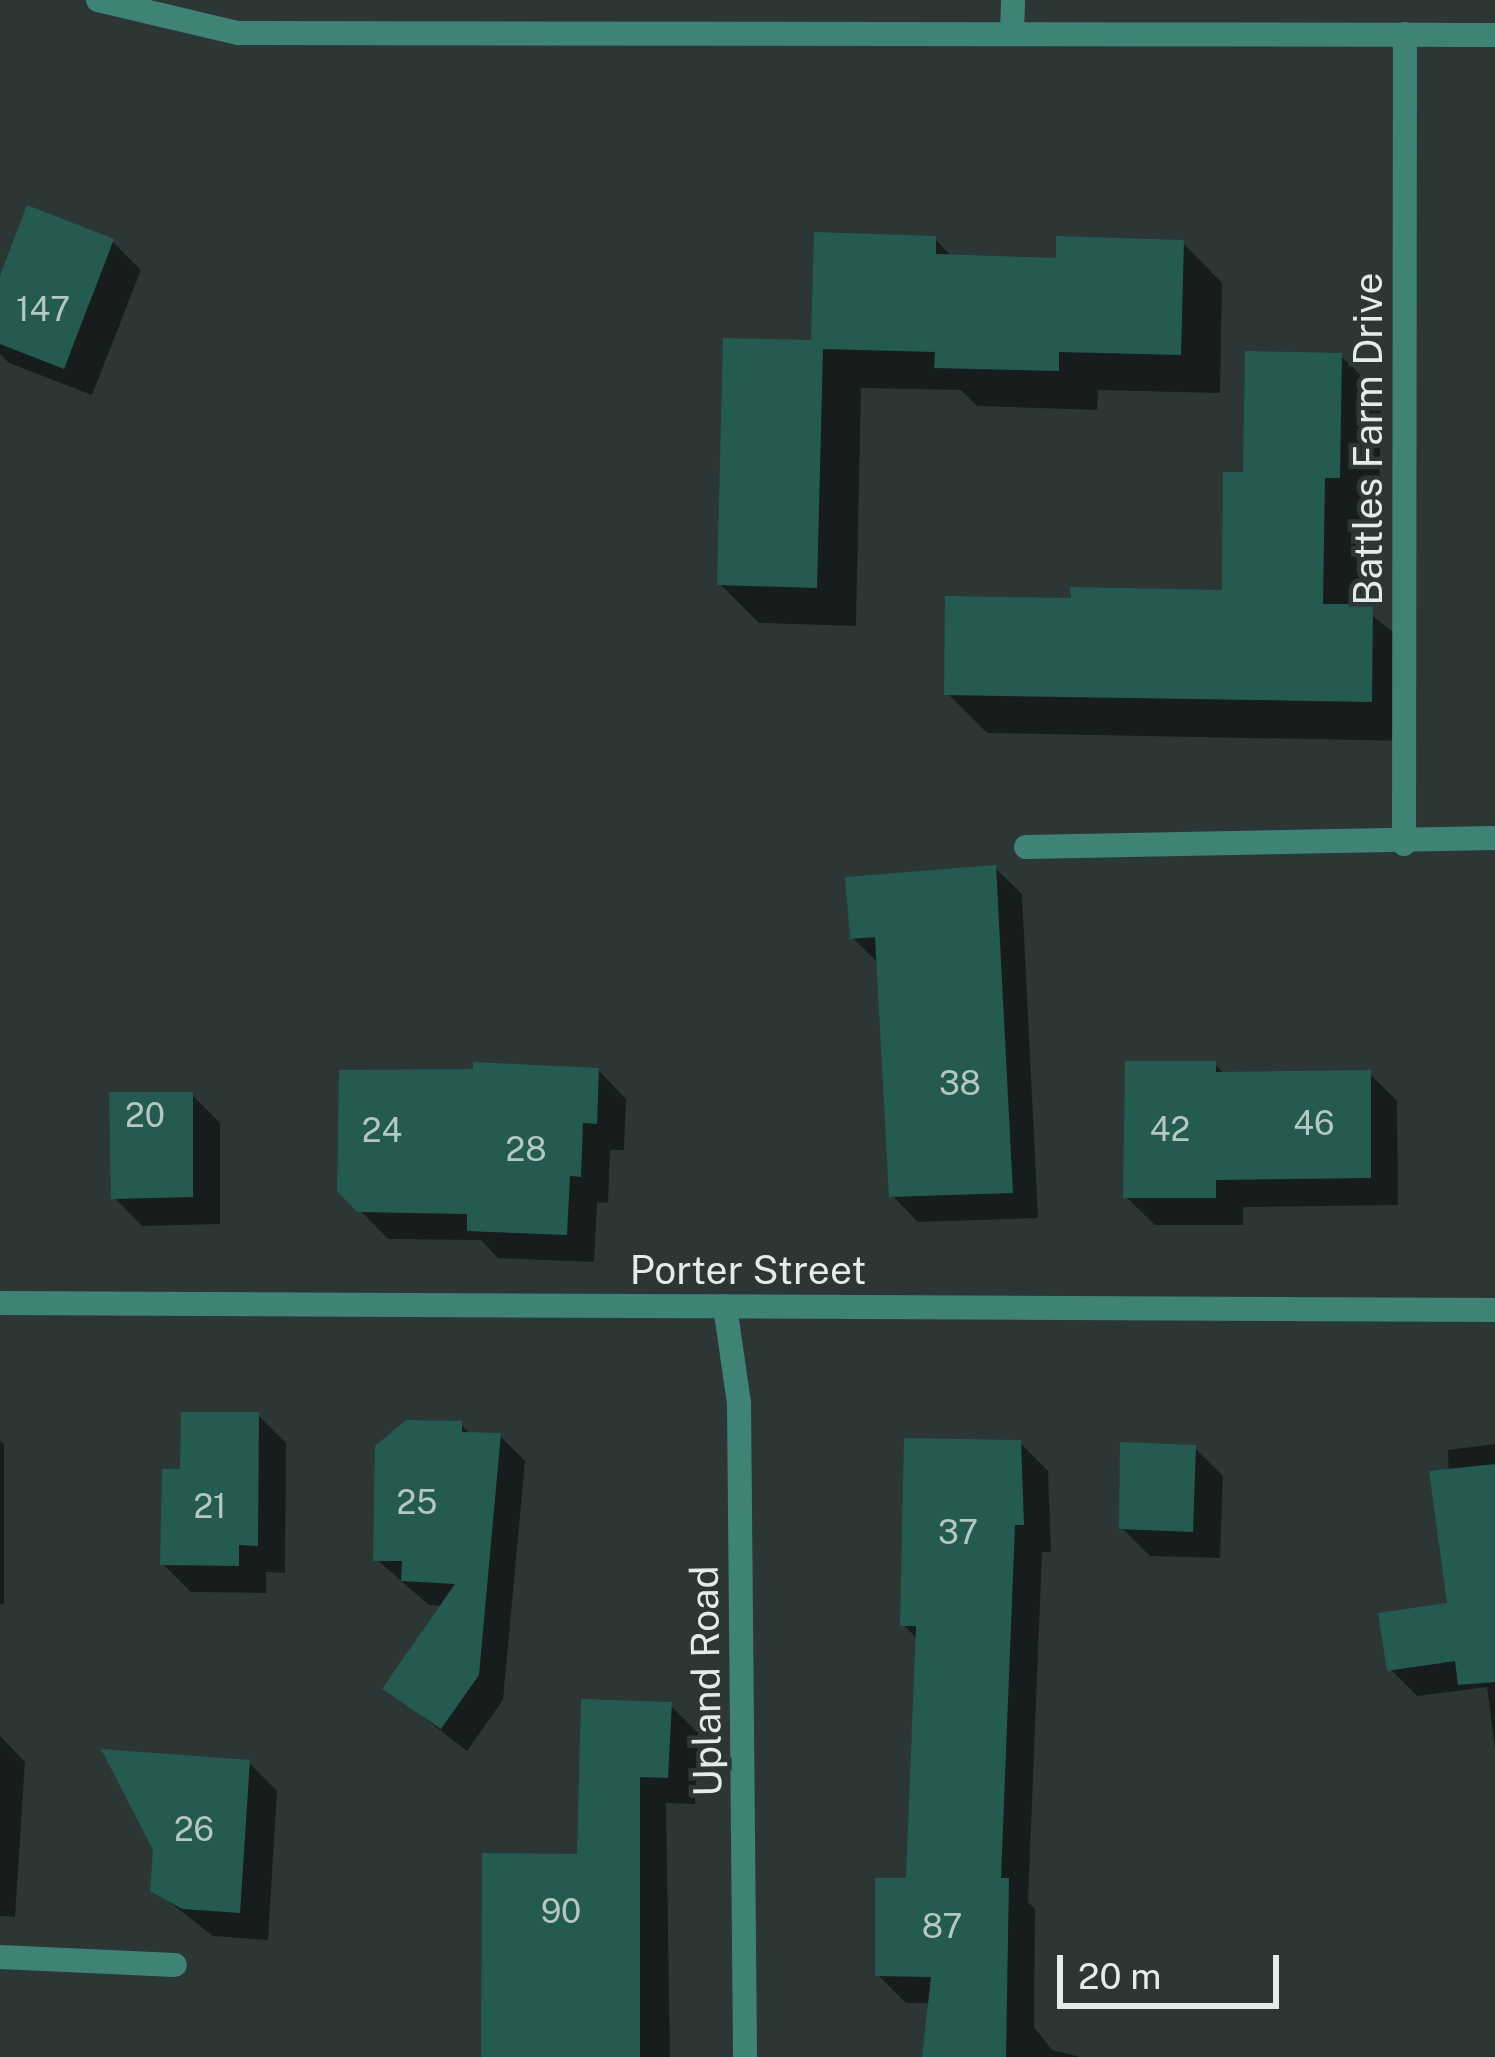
<!DOCTYPE html>
<style>
body{margin:0}
#map{position:relative;width:1495px;height:2057px;overflow:hidden;background:#2c3735;font-family:"Public Sans",sans-serif}
div>[style]{position:absolute}
.shadow>*{inset:0;background:#0007}
.building>*{inset:0;background:#245a50}
.lane>*{height:24px;margin:-12px;padding:0 12px;transform-origin:12px;border-radius:12px;background:#3f8376}
.street>*{height:24px;margin:-12px;padding:0 12px;transform-origin:12px;border-radius:12px;background:#3f8376}
span{translate:-50% -50%;white-space:nowrap;text-align:center;line-height:1.15;-webkit-text-stroke:9px #2c3735;paint-order:stroke}
.number-label{font-size:33px;color:#b4c7c3}
.number-label span{-webkit-text-stroke-width:0}
.street-label{font-size:39px;color:#e4ebe9}
.scale{position:absolute;left:1057px;top:1955px;width:222px;height:54px;box-sizing:border-box;border:6px solid #e4ebe9;border-top:0;padding-left:15px;font-size:36px;line-height:42px;white-space:nowrap;color:#e4ebe9;-webkit-text-stroke:9px #2c3735;paint-order:stroke}
</style>
<div id="map">
<div class="shadow">
<div style="clip-path:polygon(935px 239px,953px 258px,1059px 261px,1183px 243px,1222px 283px,1220px 393px,1098px 390px,1097px 410px,977px 406px,961px 390px,861px 388px,856px 626px,759px 623px,720px 584px,814px 343px)"></div>
<div style="clip-path:polygon(113px 242px,141px 270px,92px 395px,9px 363px,0 354px,0 285px)"></div>
<div style="clip-path:polygon(1341px 356px,1381px 395px,1379px 516px,1364px 516px,1362px 607px,1411px 647px,1410px 741px,987px 733px,947px 693px,1074px 601px,1225px 593px,1246px 475px)"></div>
<div style="clip-path:polygon(995px 868px,1022px 894px,1038px 1218px,918px 1222px,892px 1195px,879px 964px,853px 938px)"></div>
<div style="clip-path:polygon(1215px 1064px,1225px 1074px,1369px 1073px,1397px 1101px,1398px 1205px,1243px 1207px,1243px 1225px,1155px 1225px,1126px 1197px)"></div>
<div style="clip-path:polygon(598px 1070px,626px 1099px,624px 1150px,610px 1150px,608px 1203px,597px 1202px,594px 1262px,498px 1258px,481px 1240px,388px 1239px,340px 1190px,476px 1072px)"></div>
<div style="clip-path:polygon(192px 1095px,220px 1123px,220px 1224px,142px 1226px,114px 1197px)"></div>
<div style="clip-path:polygon(258px 1415px,286px 1443px,285px 1573px,266px 1572px,266px 1593px,191px 1592px,163px 1564px,183px 1472px)"></div>
<div style="clip-path:polygon(407px 1423px,461px 1424px,472px 1436px,500px 1436px,525px 1461px,503px 1700px,467px 1751px,386px 1688px,443px 1606px,429px 1605px,376px 1559px,378px 1447px)"></div>
<div style="clip-path:polygon(0 1440px,4px 1444px,4px 1604px,0 1604px)"></div>
<div style="clip-path:polygon(1020px 1443px,1048px 1471px,1051px 1552px,1042px 1552px,1028px 1902px,1035px 1909px,1034px 2027px,1052px 2050px,1080px 2057px,925px 2057px,931px 2003px,906px 2003px,878px 1975px,909px 1881px,918px 1640px,903px 1624px)"></div>
<div style="clip-path:polygon(1495px 1444px,1495px 1749px,1487px 1687px,1417px 1696px,1390px 1669px,1451px 1606px,1448px 1450px)"></div>
<div style="clip-path:polygon(1195px 1448px,1223px 1476px,1220px 1558px,1150px 1556px,1122px 1528px)"></div>
<div style="clip-path:polygon(670px 1705px,698px 1733px,695px 1804px,666px 1803px,670px 2057px,484px 2057px,580px 1857px)"></div>
<div style="clip-path:polygon(0 1736px,25px 1762px,15px 1917px,0 1916px)"></div>
<div style="clip-path:polygon(249px 1763px,277px 1791px,268px 1940px,213px 1936px,154px 1890px)"></div>
</div>
<div class="building">
<div style="clip-path:polygon(27px 205px,114px 239px,64px 369px,0 344px,0 276px)"></div>
<div style="clip-path:polygon(814px 232px,936px 236px,936px 254px,1056px 258px,1056px 236px,1184px 240px,1181px 355px,1059px 352px,1059px 371px,934px 368px,935px 352px,823px 349px,817px 588px,717px 585px,723px 338px,811px 340px)"></div>
<div style="clip-path:polygon(1245px 351px,1342px 353px,1340px 478px,1325px 478px,1323px 604px,1373px 604px,1372px 702px,944px 695px,945px 596px,1071px 598px,1070px 587px,1222px 590px,1223px 472px,1243px 472px)"></div>
<div style="clip-path:polygon(996px 865px,1013px 1193px,889px 1197px,875px 937px,850px 939px,845px 877px)"></div>
<div style="clip-path:polygon(1125px 1061px,1216px 1061px,1216px 1072px,1371px 1070px,1371px 1178px,1216px 1180px,1216px 1198px,1123px 1198px)"></div>
<div style="clip-path:polygon(473px 1062px,599px 1068px,597px 1124px,583px 1123px,581px 1177px,570px 1176px,567px 1235px,467px 1231px,467px 1214px,357px 1212px,337px 1191px,339px 1070px,473px 1069px)"></div>
<div style="clip-path:polygon(109px 1092px,193px 1092px,193px 1197px,111px 1199px)"></div>
<div style="clip-path:polygon(181px 1412px,259px 1412px,258px 1546px,239px 1545px,239px 1566px,160px 1565px,162px 1469px,180px 1469px)"></div>
<div style="clip-path:polygon(406px 1420px,462px 1421px,462px 1432px,501px 1433px,479px 1675px,441px 1729px,382px 1689px,455px 1584px,401px 1581px,402px 1561px,373px 1561px,375px 1446px)"></div>
<div style="clip-path:polygon(904px 1438px,1021px 1440px,1024px 1525px,1015px 1525px,1001px 1878px,1009px 1878px,1006px 2057px,922px 2057px,931px 1977px,875px 1976px,875px 1878px,906px 1878px,916px 1626px,900px 1626px)"></div>
<div style="clip-path:polygon(1120px 1442px,1196px 1445px,1193px 1532px,1119px 1529px)"></div>
<div style="clip-path:polygon(1495px 1464px,1495px 1682px,1458px 1685px,1455px 1661px,1387px 1671px,1378px 1613px,1447px 1603px,1429px 1471px)"></div>
<div style="clip-path:polygon(581px 1699px,672px 1702px,668px 1778px,640px 1777px,640px 2057px,481px 2057px,482px 1853px,577px 1854px)"></div>
<div style="clip-path:polygon(101px 1749px,250px 1760px,240px 1913px,182px 1909px,150px 1891px,153px 1850px)"></div>
</div>
<div class="lane">
<div style="left:1012px;top:32px;width:32px;rotate:-88deg"></div>
<div style="left:1404px;top:844px;width:810px;rotate:-89.93deg"></div>
<div style="left:1026px;top:847px;width:469px;rotate:-1.1deg"></div>
</div>
<div class="street">
<div style="left:98px;top:0;width:144px;rotate:13.3deg"></div>
<div style="left:238px;top:33px;width:1257px;rotate:0.09deg"></div>
<div style="left:0;top:1303px;width:1495px;rotate:0.27deg"></div>
<div style="left:725px;top:1306px;width:98px;rotate:81.8deg"></div>
<div style="left:739px;top:1403px;width:654px;rotate:89.47deg"></div>
<div style="left:0;top:1957px;width:175px;rotate:2.6deg"></div>
</div>
<div class="number-label">
<span style="left:43px;top:310px">147</span>
<span style="left:960px;top:1084px">38</span>
<span style="left:145px;top:1116px">20</span>
<span style="left:1314px;top:1124px">46</span>
<span style="left:1170px;top:1130px">42</span>
<span style="left:382px;top:1131px">24</span>
<span style="left:526px;top:1150px">28</span>
<span style="left:417px;top:1503px">25</span>
<span style="left:210px;top:1507px">21</span>
<span style="left:958px;top:1533px">37</span>
<span style="left:194px;top:1830px">26</span>
<span style="left:561px;top:1912px">90</span>
<span style="left:942px;top:1927px">87</span>
</div>
<div class="street-label">
<span style="left:1368px;top:439px;rotate:-90deg">Battles Farm Drive</span>
<span style="left:748px;top:1270px">Porter Street</span>
<span style="left:706px;top:1681px;rotate:-91deg">Upland Road</span>
</div>
<div class="scale">20 m</div>
</div>
